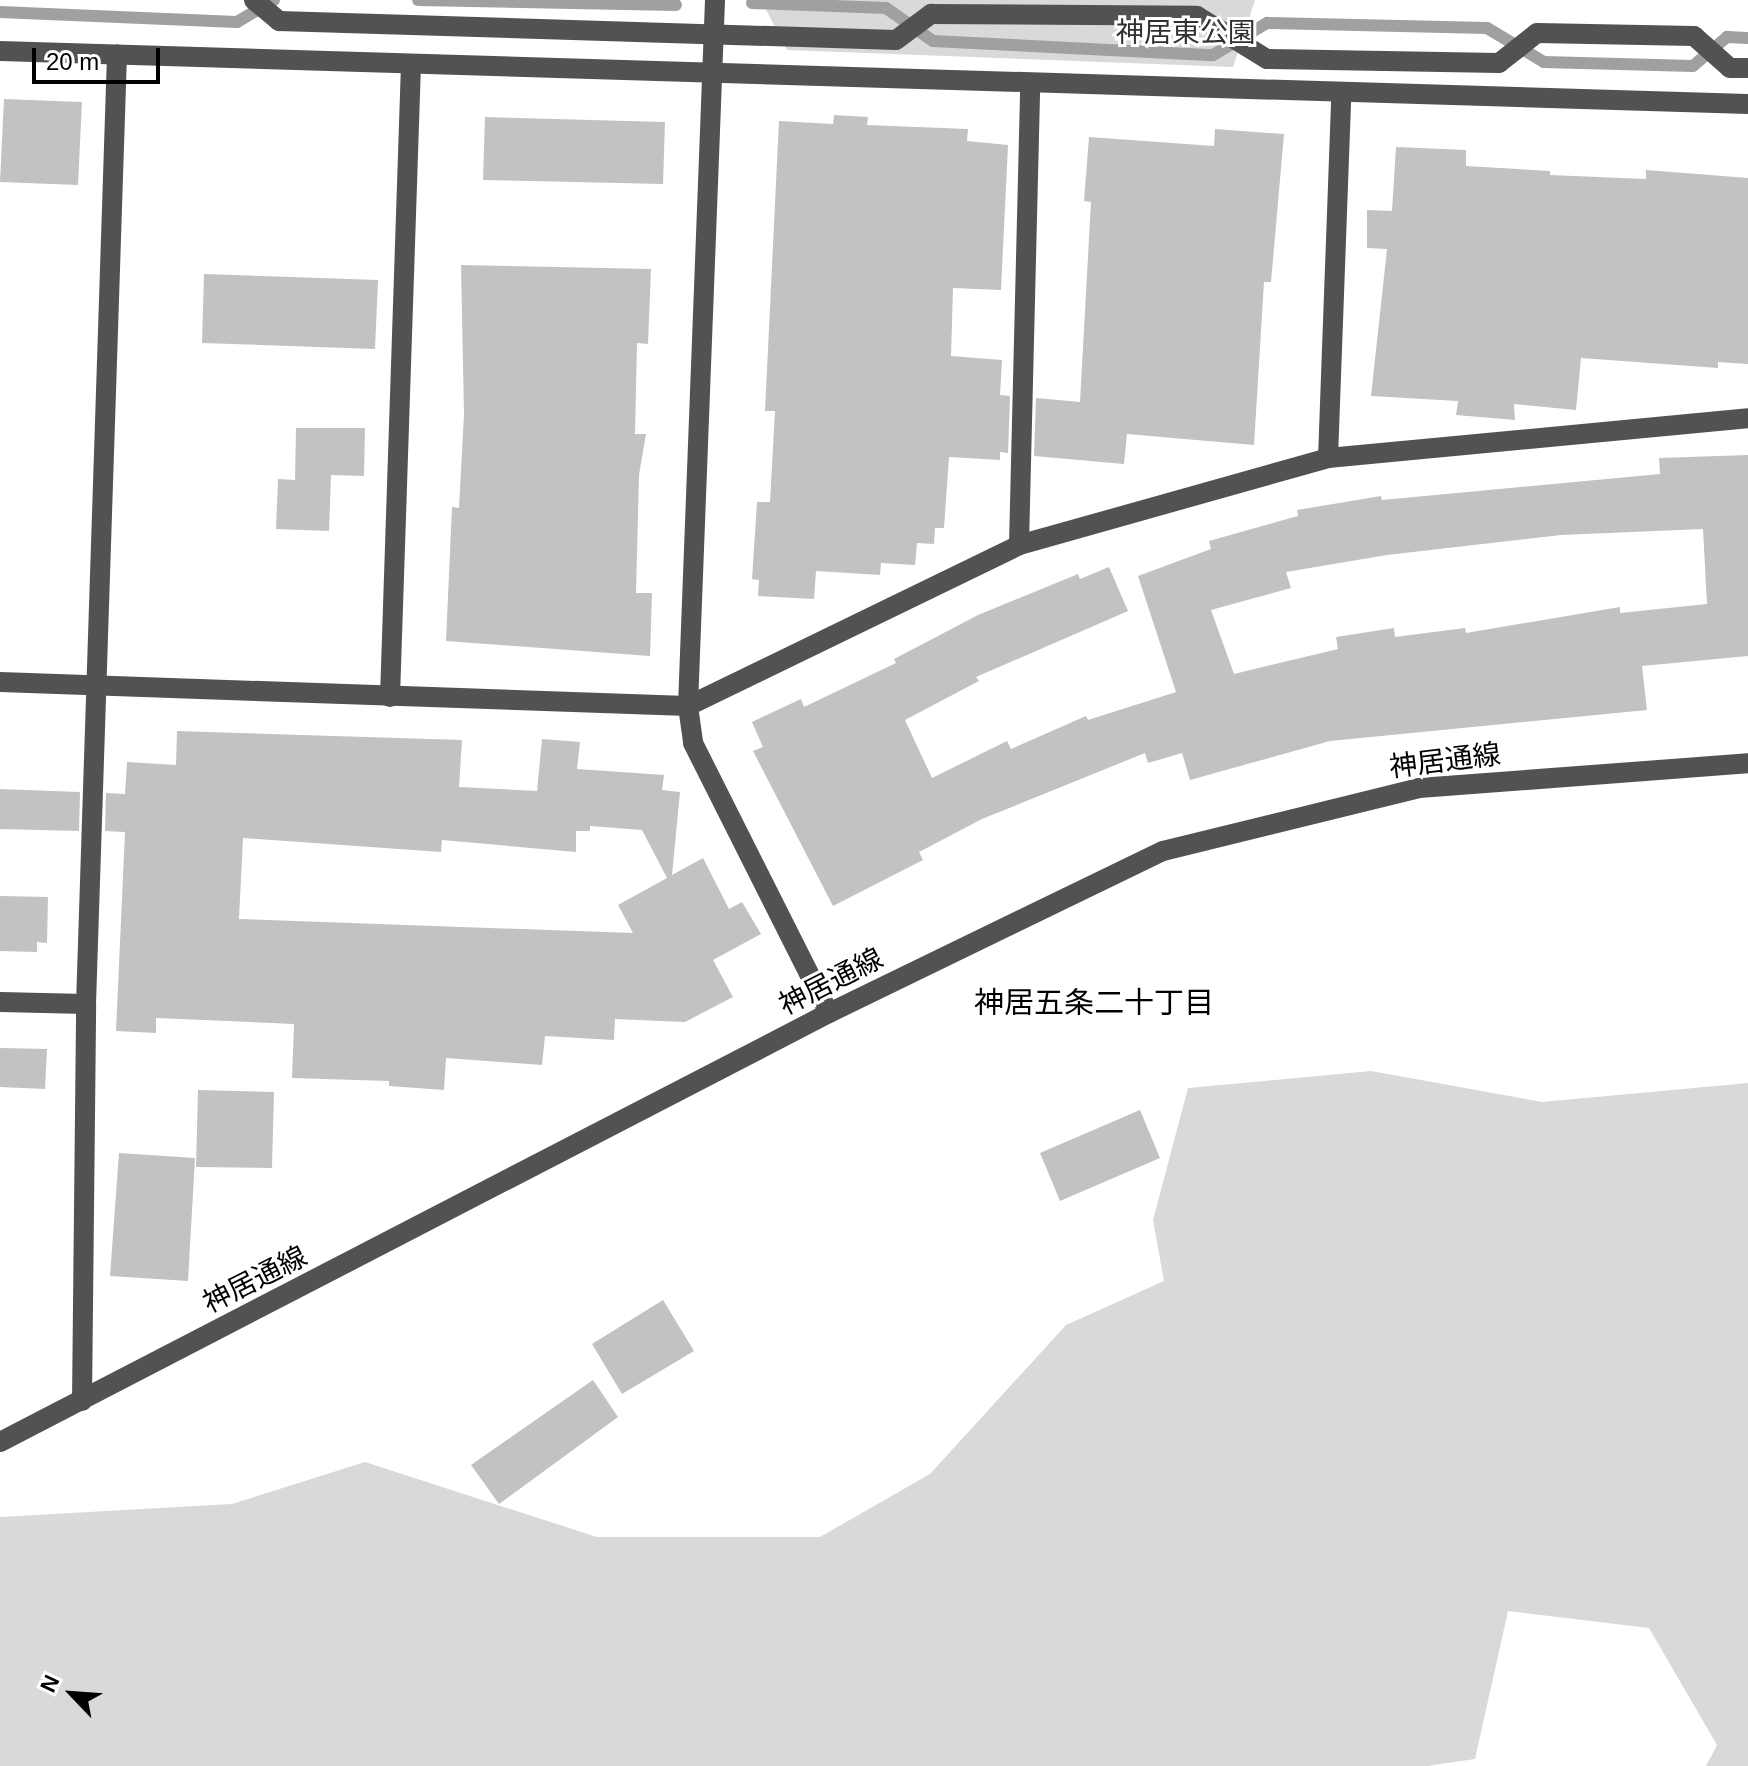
<!DOCTYPE html>
<meta charset="utf-8">
<style>
body{margin:0}
#map{position:relative;width:1748px;height:1766px;overflow:hidden;background:#fff;font-family:Helvetica,"Noto Sans JP",sans-serif}
div>[style]{position:absolute}
.green>*{inset:0;background:#d9d9d9}
.stream>*{height:12px;margin:-6px;padding:0 6px;transform-origin:6px;border-radius:6px;background:#a0a0a0}
.building>*{inset:0;background:#c2c2c2}
.minor>*{height:20px;margin:-10px;padding:0 10px;transform-origin:10px;border-radius:10px;background:#525252}
span{translate:-50% -50%;white-space:nowrap;text-align:center;line-height:1.15;-webkit-text-stroke:6px #fff;paint-order:stroke}
.park-label{font-size:28px;color:#303030}
.street-label{font-size:28px;color:#000}
.neighbourhood-label{font-size:30px;color:#000}
.north{position:absolute;left:32px;top:1654px;width:80px;height:80px;-webkit-text-stroke:6px #fff;paint-order:stroke;rotate:295deg;font-size:22px;font-weight:700;line-height:32px;text-align:center;color:#000}
.north::after{content:'';display:block;margin:auto;width:28px;height:36px;background:#000;clip-path:polygon(50% 0,100% 100%,50% 72%,0 100%)}
.scale{position:absolute;left:32px;top:48px;width:128px;height:36px;box-sizing:border-box;border:4px solid #000;border-top:0;padding-left:10px;font-size:24px;line-height:28px;white-space:nowrap;color:#000;-webkit-text-stroke:6px #fff;paint-order:stroke}
</style>
<div id="map">
<div class="green">
<div style="clip-path:polygon(761px 0,1255px 0,1233px 67px,787px 50px)"></div>
<div style="clip-path:polygon(1371px 1071px,1542px 1102px,1748px 1083px,1748px 1766px,1706px 1766px,1717px 1745px,1649px 1628px,1508px 1611px,1475px 1759px,1427px 1766px,0 1766px,0 1517px,232px 1504px,365px 1462px,597px 1537px,820px 1537px,930px 1474px,1066px 1325px,1164px 1281px,1153px 1220px,1188px 1088px)"></div>
</div>
<div class="stream">
<div style="left:418px;top:0;width:258px;rotate:1.1deg"></div>
<div style="left:752px;top:3px;width:134px;rotate:2.1deg"></div>
<div style="left:886px;top:8px;width:57px;rotate:35.1deg"></div>
<div style="left:933px;top:41px;width:280px;rotate:2.9deg"></div>
<div style="left:1213px;top:55px;width:63px;rotate:-30.7deg"></div>
<div style="left:1267px;top:23px;width:220px;rotate:1.3deg"></div>
<div style="left:1487px;top:28px;width:66px;rotate:30.8deg"></div>
<div style="left:1544px;top:62px;width:149px;rotate:1.5deg"></div>
<div style="left:1693px;top:66px;width:45px;rotate:-40.5deg"></div>
<div style="left:1727px;top:37px;width:21px;rotate:3deg"></div>
<div style="left:0;top:12px;width:237px;rotate:2.4deg"></div>
<div style="left:237px;top:22px;width:43px;rotate:-30.7deg"></div>
</div>
<div class="building">
<div style="clip-path:polygon(4px 99px,82px 102px,78px 185px,0 182px)"></div>
<div style="clip-path:polygon(834px 115px,868px 117px,867px 125px,968px 129px,967px 141px,1008px 145px,1001px 290px,953px 288px,951px 356px,1002px 360px,1000px 395px,1010px 396px,1008px 453px,1000px 452px,1000px 460px,949px 457px,944px 528px,935px 528px,934px 544px,917px 543px,915px 565px,881px 563px,880px 575px,816px 571px,814px 599px,758px 596px,759px 580px,752px 579px,757px 502px,770px 502px,775px 411px,765px 411px,779px 121px,833px 124px)"></div>
<div style="clip-path:polygon(485px 117px,665px 122px,663px 184px,483px 180px)"></div>
<div style="clip-path:polygon(1215px 129px,1284px 134px,1271px 282px,1264px 282px,1254px 445px,1127px 434px,1124px 464px,1034px 456px,1036px 398px,1080px 402px,1091px 202px,1084px 201px,1089px 137px,1214px 146px)"></div>
<div style="clip-path:polygon(1396px 147px,1466px 150px,1466px 166px,1550px 171px,1550px 175px,1646px 179px,1646px 170px,1748px 178px,1748px 364px,1718px 362px,1718px 368px,1581px 358px,1576px 410px,1514px 404px,1515px 420px,1456px 415px,1458px 401px,1371px 396px,1387px 249px,1367px 248px,1367px 210px,1392px 211px)"></div>
<div style="clip-path:polygon(461px 265px,651px 269px,648px 344px,637px 343px,635px 434px,646px 434px,639px 475px,636px 593px,652px 593px,650px 656px,446px 641px,452px 507px,459px 508px,464px 414px)"></div>
<div style="clip-path:polygon(204px 274px,378px 280px,375px 349px,202px 343px)"></div>
<div style="clip-path:polygon(296px 428px,365px 428px,364px 476px,331px 475px,329px 531px,276px 529px,278px 479px,295px 480px)"></div>
<div style="clip-path:polygon(evenodd,1748px 455px,1748px 656px,1642px 666px,1647px 710px,1330px 741px,1190px 780px,1182px 753px,1148px 763px,1145px 753px,982px 819px,919px 852px,923px 860px,833px 906px,753px 751px,763px 747px,752px 722px,801px 699px,804px 707px,896px 663px,894px 659px,978px 615px,1078px 574px,1080px 579px,1109px 567px,1128px 611px,976px 677px,979px 681px,905px 720px,932px 778px,1007px 741px,1011px 749px,1086px 716px,1088px 720px,1176px 692px,1138px 576px,1211px 549px,1209px 541px,1298px 516px,1297px 510px,1381px 496px,1382px 500px,1660px 474px,1659px 458px,1748px 455px,1703px 529px,1707px 604px,1620px 613px,1620px 607px,1466px 633px,1465px 628px,1395px 637px,1394px 628px,1336px 637px,1338px 649px,1234px 674px,1211px 610px,1291px 588px,1286px 572px,1387px 555px,1561px 535px,1703px 529px)"></div>
<div style="clip-path:polygon(evenodd,177px 731px,462px 740px,459px 787px,537px 791px,542px 739px,580px 742px,577px 769px,664px 775px,662px 790px,680px 792px,672px 875px,703px 858px,729px 909px,742px 902px,761px 934px,713px 960px,733px 997px,685px 1022px,615px 1019px,614px 1040px,545px 1036px,542px 1065px,446px 1058px,444px 1090px,389px 1086px,389px 1081px,292px 1078px,294px 1024px,156px 1018px,156px 1033px,116px 1031px,125px 832px,105px 831px,106px 793px,125px 794px,127px 762px,176px 765px,177px 731px,590px 826px,642px 830px,667px 878px,618px 905px,633px 933px,239px 919px,243px 838px,441px 852px,442px 840px,576px 852px,576px 831px,590px 831px,590px 826px)"></div>
<div style="clip-path:polygon(0 789px,80px 792px,79px 831px,0 829px)"></div>
<div style="clip-path:polygon(0 896px,48px 897px,47px 943px,37px 942px,37px 952px,0 951px)"></div>
<div style="clip-path:polygon(0 1048px,47px 1049px,45px 1089px,0 1087px)"></div>
<div style="clip-path:polygon(198px 1090px,274px 1092px,272px 1168px,196px 1167px)"></div>
<div style="clip-path:polygon(1140px 1110px,1160px 1158px,1060px 1201px,1040px 1153px)"></div>
<div style="clip-path:polygon(119px 1153px,195px 1158px,188px 1281px,110px 1276px)"></div>
<div style="clip-path:polygon(663px 1300px,694px 1351px,622px 1394px,592px 1344px)"></div>
<div style="clip-path:polygon(593px 1380px,618px 1417px,499px 1504px,471px 1465px)"></div>
</div>
<div class="minor">
<div style="left:254px;top:0;width:33px;rotate:40deg"></div>
<div style="left:279px;top:21px;width:617px;rotate:1.76deg"></div>
<div style="left:896px;top:40px;width:44px;rotate:-36.6deg"></div>
<div style="left:931px;top:14px;width:266px;rotate:0.4deg"></div>
<div style="left:1197px;top:16px;width:82px;rotate:31.6deg"></div>
<div style="left:1267px;top:59px;width:232px;rotate:1deg"></div>
<div style="left:1499px;top:63px;width:48px;rotate:-38.3deg"></div>
<div style="left:1537px;top:33px;width:157px;rotate:1.1deg"></div>
<div style="left:1694px;top:36px;width:48px;rotate:41.6deg"></div>
<div style="left:1730px;top:68px;width:18px"></div>
<div style="left:715px;top:0;width:707px;rotate:92.19deg"></div>
<div style="left:688px;top:706px;width:37px;rotate:82deg"></div>
<div style="left:693px;top:743px;width:302px;rotate:63.3deg"></div>
<div style="left:0;top:51px;width:1749px;rotate:1.74deg"></div>
<div style="left:1328px;top:458px;width:363px;rotate:-87.9deg"></div>
<div style="left:1019px;top:545px;width:459px;rotate:-88.6deg"></div>
<div style="left:0;top:682px;width:688px;rotate:2deg"></div>
<div style="left:688px;top:706px;width:368px;rotate:-25.9deg"></div>
<div style="left:1019px;top:545px;width:321px;rotate:-15.7deg"></div>
<div style="left:1328px;top:458px;width:422px;rotate:-5.4deg"></div>
<div style="left:390px;top:697px;width:633px;rotate:-88.1deg"></div>
<div style="left:0;top:1002px;width:86px;rotate:1.3deg"></div>
<div style="left:82px;top:1401px;width:397px;rotate:-89.4deg"></div>
<div style="left:86px;top:1004px;width:950px;rotate:-88.13deg"></div>
<div style="left:0;top:1442px;width:933px;rotate:-27.36deg"></div>
<div style="left:829px;top:1013px;width:371px;rotate:-25.9deg"></div>
<div style="left:1163px;top:851px;width:264px;rotate:-13.8deg"></div>
<div style="left:1419px;top:788px;width:330px;rotate:-4.3deg"></div>
</div>
<div class="park-label">
<span style="left:1186px;top:33px">神居東公園</span>
</div>
<div class="street-label">
<span style="left:1445px;top:761px;rotate:-7deg">神居通線</span>
<span style="left:831px;top:982px;rotate:-27deg">神居通線</span>
<span style="left:255px;top:1280px;rotate:-27deg">神居通線</span>
</div>
<div class="neighbourhood-label">
<span style="left:1094px;top:1003px">神居五条二十丁目</span>
</div>
<div class="north">N</div>
<div class="scale">20 m</div>
</div>
